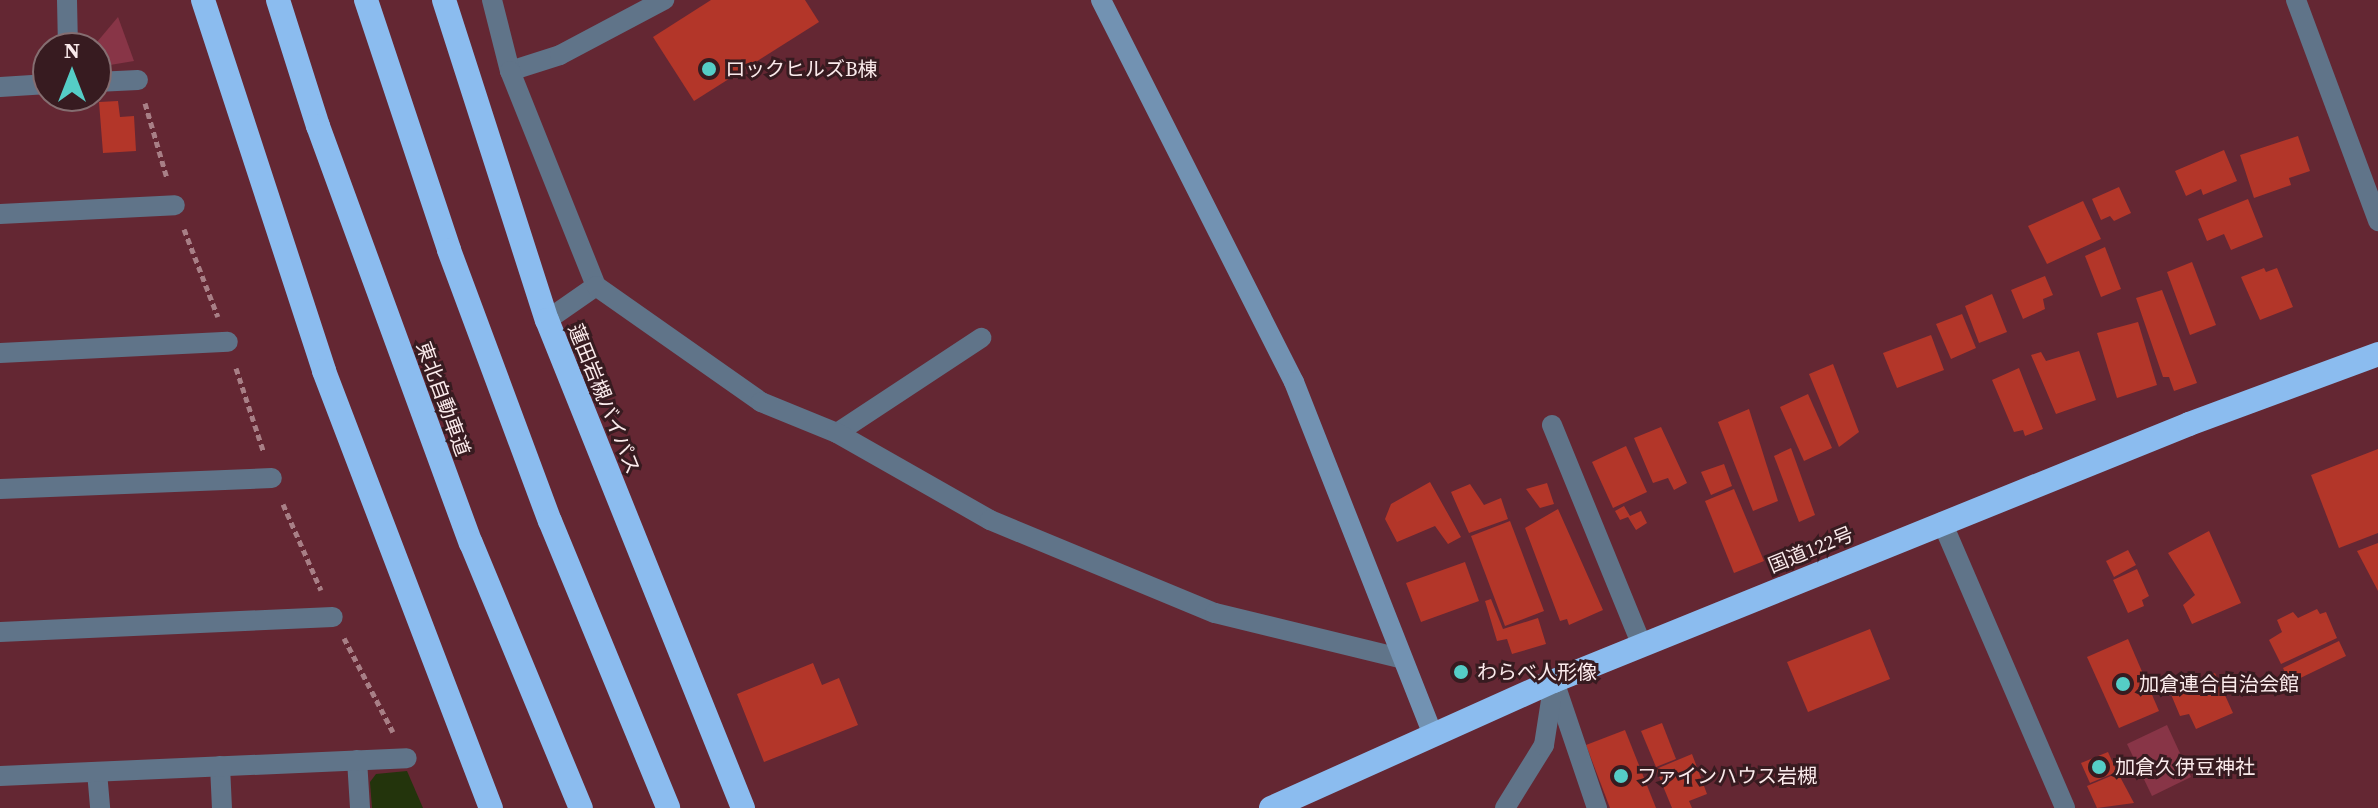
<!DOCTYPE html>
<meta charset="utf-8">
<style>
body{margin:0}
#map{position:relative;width:2378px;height:808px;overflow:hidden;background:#642733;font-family:"Source Serif 4","Noto Sans JP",serif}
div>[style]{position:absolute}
.green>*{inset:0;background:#883547}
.water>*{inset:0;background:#23340c}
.building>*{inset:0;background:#b33629}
.path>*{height:5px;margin-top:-2.5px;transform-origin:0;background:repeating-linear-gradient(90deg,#a87f86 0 6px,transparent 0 10px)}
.lane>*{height:20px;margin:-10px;padding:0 10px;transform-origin:10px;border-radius:10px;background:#607489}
.street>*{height:20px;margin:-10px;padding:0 10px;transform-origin:10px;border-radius:10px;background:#607489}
.secondary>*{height:20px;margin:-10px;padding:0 10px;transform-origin:10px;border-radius:10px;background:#7292b2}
.highway>*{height:24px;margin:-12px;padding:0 12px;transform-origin:12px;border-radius:12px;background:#8bbcef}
.dots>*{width:22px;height:22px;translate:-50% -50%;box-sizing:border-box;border:4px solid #371b20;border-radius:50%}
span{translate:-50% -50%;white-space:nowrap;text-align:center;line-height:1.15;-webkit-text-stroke:6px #371b20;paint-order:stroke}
.poi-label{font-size:20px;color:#faeaeb}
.left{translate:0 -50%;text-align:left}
.street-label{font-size:20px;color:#faeaeb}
.north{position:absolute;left:32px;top:32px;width:80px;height:80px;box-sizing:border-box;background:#371b20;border:2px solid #856e71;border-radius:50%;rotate:0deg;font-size:22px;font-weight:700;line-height:32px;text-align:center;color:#faeaeb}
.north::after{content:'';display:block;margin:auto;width:28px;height:36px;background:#55cdc6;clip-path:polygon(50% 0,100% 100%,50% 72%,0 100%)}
</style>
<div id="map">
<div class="green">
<div style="clip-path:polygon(118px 17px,134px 61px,98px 67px,92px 48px)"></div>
<div style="clip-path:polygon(2167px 725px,2191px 777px,2152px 796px,2127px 744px)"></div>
</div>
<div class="water">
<div style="clip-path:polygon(407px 771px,423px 808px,372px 808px,370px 782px,376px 774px)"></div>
</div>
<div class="building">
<div style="clip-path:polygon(711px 0,805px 0,819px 22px,694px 101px,653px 37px)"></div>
<div style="clip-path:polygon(118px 101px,120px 117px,134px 116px,136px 151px,103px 153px,99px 102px)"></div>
<div style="clip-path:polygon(2298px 136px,2310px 171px,2289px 178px,2291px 185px,2254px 198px,2240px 155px)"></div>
<div style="clip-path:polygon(2224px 150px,2237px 181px,2203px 195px,2201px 189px,2186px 196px,2175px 171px)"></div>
<div style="clip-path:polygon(2119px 187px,2131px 213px,2114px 221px,2110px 216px,2101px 220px,2092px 199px)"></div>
<div style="clip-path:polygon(2248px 199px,2263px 237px,2231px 250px,2224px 234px,2207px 241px,2198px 219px)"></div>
<div style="clip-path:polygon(2083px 201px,2101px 239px,2047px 264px,2028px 226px)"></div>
<div style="clip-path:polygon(2105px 247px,2121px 289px,2101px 297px,2085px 256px)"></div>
<div style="clip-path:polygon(2192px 262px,2216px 325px,2190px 335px,2167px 272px)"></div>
<div style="clip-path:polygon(2264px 268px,2266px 272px,2277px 268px,2293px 307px,2260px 320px,2241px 277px)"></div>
<div style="clip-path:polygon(2045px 276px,2053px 295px,2043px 299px,2045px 309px,2023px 319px,2011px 290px)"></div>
<div style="clip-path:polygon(2162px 290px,2197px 383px,2174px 391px,2169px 377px,2163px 377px,2136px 298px)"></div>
<div style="clip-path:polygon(1992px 294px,2007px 332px,1979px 343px,1965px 306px)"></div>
<div style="clip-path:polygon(1962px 314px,1976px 348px,1951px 359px,1936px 324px)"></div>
<div style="clip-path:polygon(2138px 322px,2157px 385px,2117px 398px,2097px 333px)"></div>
<div style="clip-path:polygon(1931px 335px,1944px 370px,1897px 388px,1883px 353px)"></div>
<div style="clip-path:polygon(2079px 351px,2096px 400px,2056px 414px,2031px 355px,2041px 352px,2046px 361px)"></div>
<div style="clip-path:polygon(1833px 364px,1859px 432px,1839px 447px,1809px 374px)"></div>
<div style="clip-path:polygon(2019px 368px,2043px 429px,2025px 436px,2023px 430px,2014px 432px,1992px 380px)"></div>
<div style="clip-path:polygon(1808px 394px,1832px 448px,1804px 461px,1780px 407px)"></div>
<div style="clip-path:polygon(1749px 409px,1778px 501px,1753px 511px,1718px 422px)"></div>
<div style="clip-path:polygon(1661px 427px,1687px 483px,1674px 490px,1668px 478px,1653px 483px,1634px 438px)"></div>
<div style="clip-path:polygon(1626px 446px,1647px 492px,1613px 508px,1592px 462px)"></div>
<div style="clip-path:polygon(1791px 448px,1815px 515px,1799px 522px,1774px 456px)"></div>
<div style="clip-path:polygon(2378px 449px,2378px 533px,2339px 548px,2311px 475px)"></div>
<div style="clip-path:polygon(1724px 464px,1732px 486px,1711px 495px,1701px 472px)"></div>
<div style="clip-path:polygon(1430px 482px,1461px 537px,1448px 544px,1435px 526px,1397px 542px,1385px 519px,1391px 504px)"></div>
<div style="clip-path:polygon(1547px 483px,1554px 504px,1540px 508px,1526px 489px)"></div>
<div style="clip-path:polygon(1470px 484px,1484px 505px,1501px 498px,1508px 519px,1469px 533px,1451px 492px)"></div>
<div style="clip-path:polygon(1734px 489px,1764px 561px,1734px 573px,1705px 501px)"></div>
<div style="clip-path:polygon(1624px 506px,1630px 516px,1641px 511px,1647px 523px,1636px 530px,1628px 517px,1620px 520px,1615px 511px)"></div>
<div style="clip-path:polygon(1558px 509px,1603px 610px,1569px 625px,1567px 619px,1560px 621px,1525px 528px)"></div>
<div style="clip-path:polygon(1510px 521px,1544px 611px,1505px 626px,1471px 536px)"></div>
<div style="clip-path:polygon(2209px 531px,2241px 603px,2192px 624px,2183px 605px,2195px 595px,2168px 553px)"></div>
<div style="clip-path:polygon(2378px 543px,2378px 591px,2357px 551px)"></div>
<div style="clip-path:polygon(2128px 550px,2136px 565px,2114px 577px,2106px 561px)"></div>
<div style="clip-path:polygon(1465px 562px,1479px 601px,1421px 622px,1406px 583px)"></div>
<div style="clip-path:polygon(2137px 569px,2149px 596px,2142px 600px,2144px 606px,2128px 613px,2113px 580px)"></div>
<div style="clip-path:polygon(1491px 599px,1503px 629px,1538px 618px,1546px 644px,1512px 654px,1507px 639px,1497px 641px,1485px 601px)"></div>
<div style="clip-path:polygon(2317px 609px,2320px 614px,2326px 612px,2337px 638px,2281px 664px,2269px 640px,2282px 632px,2277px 620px,2293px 612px,2298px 618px)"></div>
<div style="clip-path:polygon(1870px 629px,1890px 679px,1808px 712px,1787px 662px)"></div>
<div style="clip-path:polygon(2128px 639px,2159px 711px,2119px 728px,2087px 657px)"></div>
<div style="clip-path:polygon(2339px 641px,2346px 656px,2290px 683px,2283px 668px)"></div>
<div style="clip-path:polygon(813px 663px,822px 685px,839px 678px,858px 725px,764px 762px,737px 694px)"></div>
<div style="clip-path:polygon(2215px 673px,2233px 713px,2196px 729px,2189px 714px,2180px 716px,2170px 692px)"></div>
<div style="clip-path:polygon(1662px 723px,1676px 759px,1656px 767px,1641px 731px)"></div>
<div style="clip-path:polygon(1625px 730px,1656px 808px,1610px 808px,1586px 745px)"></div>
<div style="clip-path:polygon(2108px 752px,2117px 772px,2090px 783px,2081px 763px)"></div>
<div style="clip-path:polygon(1692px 754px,1707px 794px,1689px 801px,1692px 808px,1672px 808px,1656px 769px)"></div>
<div style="clip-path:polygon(2118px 773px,2134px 803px,2097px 808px,2087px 786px)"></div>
</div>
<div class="path">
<div style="left:145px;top:103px;width:78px;rotate:73.7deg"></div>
<div style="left:184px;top:229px;width:94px;rotate:68.9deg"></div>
<div style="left:236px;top:368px;width:89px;rotate:71.8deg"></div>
<div style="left:283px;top:504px;width:94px;rotate:66.2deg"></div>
<div style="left:344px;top:638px;width:106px;rotate:62.5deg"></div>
</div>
<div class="lane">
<div style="left:2296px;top:0;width:236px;rotate:69.6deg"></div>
<div style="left:510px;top:71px;width:52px;rotate:-17.7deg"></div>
<div style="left:560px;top:55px;width:118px;rotate:-27.9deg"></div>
<div style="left:0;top:214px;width:175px;rotate:-2.9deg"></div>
<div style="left:0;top:353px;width:228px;rotate:-2.8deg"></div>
<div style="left:1552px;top:425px;width:238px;rotate:67.8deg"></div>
<div style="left:837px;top:433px;width:173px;rotate:-33.4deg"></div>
<div style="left:0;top:489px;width:272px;rotate:-2.3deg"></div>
<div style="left:0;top:632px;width:333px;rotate:-2.6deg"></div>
<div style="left:357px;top:760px;width:48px;rotate:86.4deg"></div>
<div style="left:220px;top:766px;width:42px;rotate:87.3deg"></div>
<div style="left:97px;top:772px;width:36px;rotate:85deg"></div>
<div style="left:0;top:776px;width:407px;rotate:-2.5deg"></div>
</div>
<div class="street">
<div style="left:67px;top:0;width:48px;rotate:88.8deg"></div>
<div style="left:492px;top:0;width:73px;rotate:75.8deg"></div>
<div style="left:510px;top:71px;width:232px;rotate:68.2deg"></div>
<div style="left:596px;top:286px;width:60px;rotate:145.2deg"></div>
<div style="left:96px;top:82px;width:42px;rotate:-2.7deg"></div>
<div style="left:0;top:87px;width:48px;rotate:-3.6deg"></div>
<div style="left:596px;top:286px;width:202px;rotate:35.1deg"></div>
<div style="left:761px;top:402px;width:82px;rotate:22.2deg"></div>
<div style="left:837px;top:433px;width:176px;rotate:29.6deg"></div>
<div style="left:990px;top:520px;width:243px;rotate:22.5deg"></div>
<div style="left:1215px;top:613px;width:189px;rotate:13.7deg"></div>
<div style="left:1942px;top:522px;width:311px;rotate:66.7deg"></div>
<div style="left:1556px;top:687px;width:128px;rotate:71.3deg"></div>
<div style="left:1505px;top:808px;width:74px;rotate:-58.2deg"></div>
<div style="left:1544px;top:745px;width:65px;rotate:-81.1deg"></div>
</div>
<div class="secondary">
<div style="left:1101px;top:0;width:428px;rotate:63.2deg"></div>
<div style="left:1294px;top:382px;width:379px;rotate:68.5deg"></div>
</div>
<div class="highway">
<div style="left:203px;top:0;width:390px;rotate:71.9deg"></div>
<div style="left:324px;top:371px;width:468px;rotate:69.1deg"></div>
<div style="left:278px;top:0;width:132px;rotate:72.4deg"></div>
<div style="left:318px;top:126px;width:444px;rotate:69.9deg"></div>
<div style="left:471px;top:543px;width:287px;rotate:67.5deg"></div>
<div style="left:366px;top:0;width:263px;rotate:71.6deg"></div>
<div style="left:449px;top:250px;width:289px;rotate:69.6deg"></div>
<div style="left:550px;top:521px;width:310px;rotate:67.6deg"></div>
<div style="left:444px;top:0;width:336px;rotate:72.2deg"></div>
<div style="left:547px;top:320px;width:526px;rotate:68.12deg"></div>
<div style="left:1271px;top:808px;width:310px;rotate:-24.2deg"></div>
<div style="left:1554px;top:681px;width:685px;rotate:-22.03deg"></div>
<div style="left:2189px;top:424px;width:202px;rotate:-20.3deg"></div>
</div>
<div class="dots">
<div style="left:709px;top:69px;background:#55cdc6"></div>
<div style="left:1461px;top:672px;background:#55cdc6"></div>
<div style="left:2123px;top:684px;background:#55cdc6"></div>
<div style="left:2099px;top:767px;background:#55cdc6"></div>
<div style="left:1621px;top:776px;background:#55cdc6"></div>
</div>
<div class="poi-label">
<span class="left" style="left:725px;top:69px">ロックヒルズB棟</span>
<span class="left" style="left:1477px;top:672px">わらべ人形像</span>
<span class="left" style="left:2139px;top:684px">加倉連合自治会館</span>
<span class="left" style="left:2115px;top:767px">加倉久伊豆神社</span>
<span class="left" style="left:1637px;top:776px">ファインハウス岩槻</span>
</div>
<div class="street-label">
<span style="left:443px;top:399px;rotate:70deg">東北自動車道</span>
<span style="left:604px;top:399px;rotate:68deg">蓮田岩槻バイパス</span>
<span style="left:1811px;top:550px;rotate:-22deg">国道122号</span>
</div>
<div class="north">N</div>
</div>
